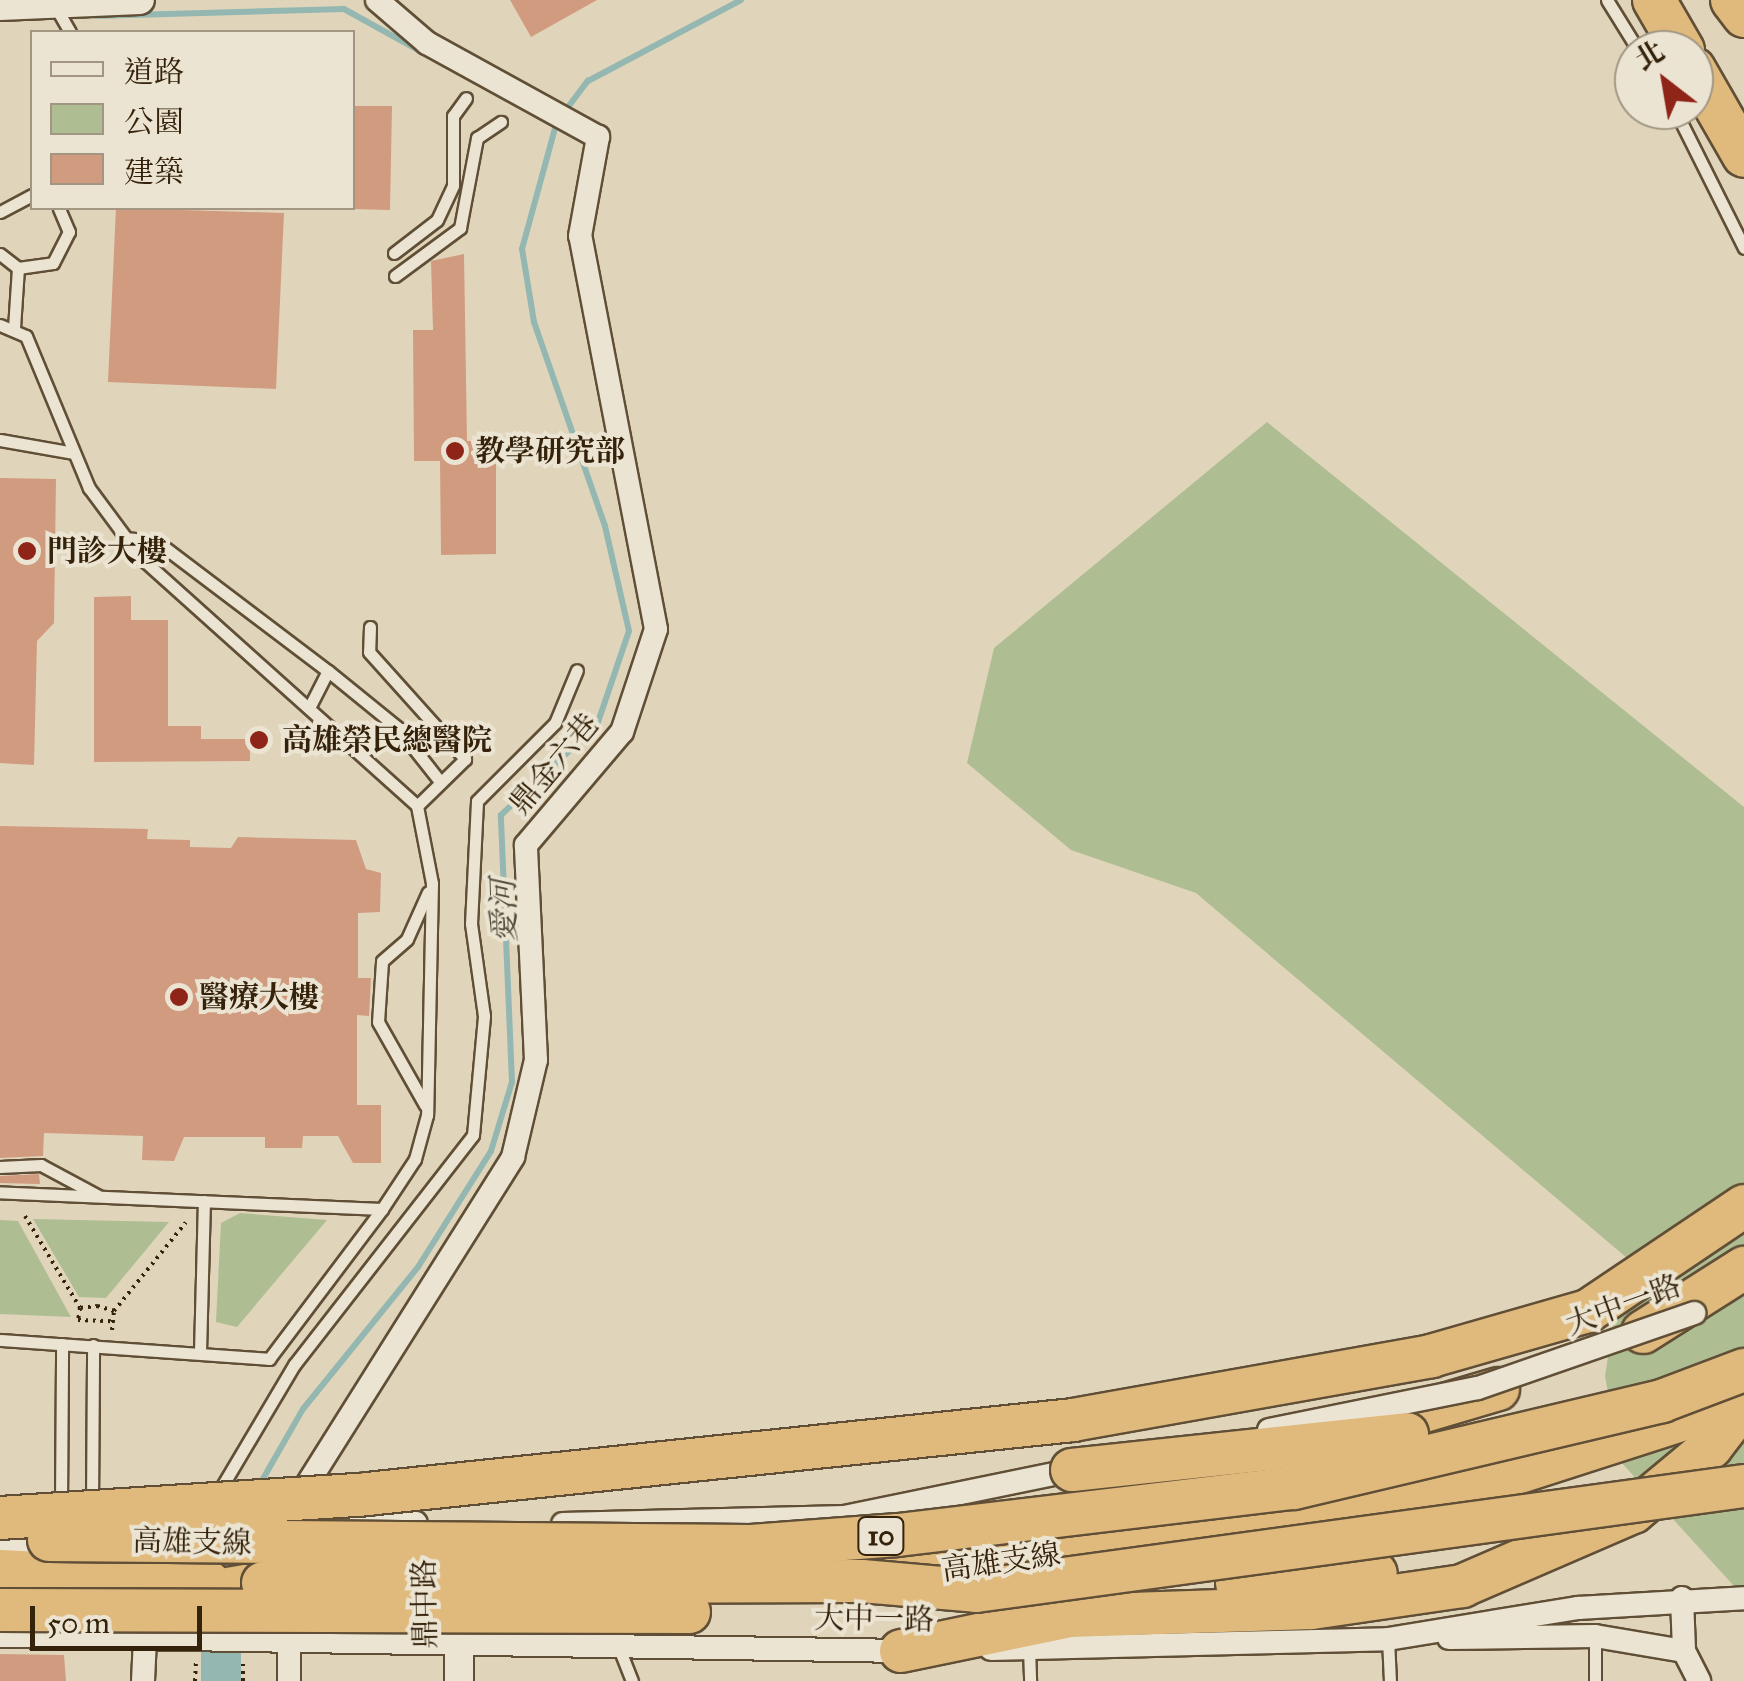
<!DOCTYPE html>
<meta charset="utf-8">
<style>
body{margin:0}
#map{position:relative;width:1744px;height:1681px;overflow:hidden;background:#e0d5ba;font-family:"IM FELL Great Primer","Noto Serif TC",serif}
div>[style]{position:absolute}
.green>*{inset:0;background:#aebe92}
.stream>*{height:6px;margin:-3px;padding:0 3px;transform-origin:3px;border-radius:3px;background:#94b8b1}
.river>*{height:40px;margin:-20px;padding:0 20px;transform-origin:20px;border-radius:20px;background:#94b8b1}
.building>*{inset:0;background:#d19b80}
.path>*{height:4px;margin-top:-2px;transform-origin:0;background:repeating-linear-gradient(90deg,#35220a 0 2.5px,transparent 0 7.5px)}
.roads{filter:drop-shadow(2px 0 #604f36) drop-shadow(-2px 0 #604f36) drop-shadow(0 2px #604f36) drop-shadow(0 -2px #604f36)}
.service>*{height:11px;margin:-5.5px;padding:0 5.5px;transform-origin:5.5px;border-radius:5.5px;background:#ebe4d2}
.minor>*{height:22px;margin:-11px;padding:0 11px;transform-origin:11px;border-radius:11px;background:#ebe4d2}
.tertiary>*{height:28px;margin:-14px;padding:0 14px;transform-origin:14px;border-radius:14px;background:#ebe4d2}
.motorway>*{height:42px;margin:-21px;padding:0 21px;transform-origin:21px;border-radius:21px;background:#e0ba7d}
.bridges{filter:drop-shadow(2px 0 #604f36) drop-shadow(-2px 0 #604f36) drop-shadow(0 2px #604f36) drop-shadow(0 -2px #604f36)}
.minor-bridge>*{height:22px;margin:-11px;padding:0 11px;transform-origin:11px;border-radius:11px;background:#ebe4d2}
.motorway-bridge>*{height:42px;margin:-21px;padding:0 21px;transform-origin:21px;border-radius:21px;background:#e0ba7d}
.dots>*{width:28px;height:28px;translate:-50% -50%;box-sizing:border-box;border:5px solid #ebe4d2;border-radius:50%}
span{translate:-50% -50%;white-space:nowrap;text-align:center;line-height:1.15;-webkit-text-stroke:8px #ebe4d2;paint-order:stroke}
.shield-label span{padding:2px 8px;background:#ebe4d2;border:2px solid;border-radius:8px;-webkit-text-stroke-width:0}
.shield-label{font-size:28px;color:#35220a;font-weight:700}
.poi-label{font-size:30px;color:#35220a;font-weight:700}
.left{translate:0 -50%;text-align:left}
.street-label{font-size:30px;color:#35220a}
.water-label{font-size:32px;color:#524f3c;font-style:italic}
.legend{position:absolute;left:30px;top:30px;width:325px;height:180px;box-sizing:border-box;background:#ebe4d2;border:2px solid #a29682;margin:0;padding:12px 18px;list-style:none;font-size:30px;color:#35220a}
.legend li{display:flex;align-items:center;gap:20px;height:50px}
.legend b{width:50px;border:2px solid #a29682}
.north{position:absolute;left:1614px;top:30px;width:100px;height:100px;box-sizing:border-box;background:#ebe4d2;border:2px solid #a29682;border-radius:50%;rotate:329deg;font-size:28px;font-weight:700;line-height:40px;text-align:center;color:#35220a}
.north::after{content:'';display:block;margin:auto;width:35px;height:45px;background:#8f2418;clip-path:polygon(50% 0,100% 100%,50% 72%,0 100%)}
.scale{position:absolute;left:30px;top:1606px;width:172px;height:45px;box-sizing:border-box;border:5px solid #35220a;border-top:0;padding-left:12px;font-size:30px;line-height:35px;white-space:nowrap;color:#35220a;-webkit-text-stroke:8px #ebe4d2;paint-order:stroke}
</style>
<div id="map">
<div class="green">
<div style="clip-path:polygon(1267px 422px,1744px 807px,1744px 1185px,1711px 1218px,1627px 1258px,1196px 893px,1071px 850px,967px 763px,994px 648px)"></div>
<div style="clip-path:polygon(240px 1213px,327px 1220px,237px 1327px,216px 1322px,221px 1223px)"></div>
<div style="clip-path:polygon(33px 1219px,169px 1222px,106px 1298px,79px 1297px)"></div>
<div style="clip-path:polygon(0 1220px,18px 1221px,71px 1317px,0 1314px)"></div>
<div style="clip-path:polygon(1744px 1223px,1744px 1597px,1620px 1461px,1605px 1376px,1616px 1306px)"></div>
</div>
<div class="stream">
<div style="left:95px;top:16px;width:249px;rotate:-1.6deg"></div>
<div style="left:344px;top:9px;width:89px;rotate:28.9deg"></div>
<div style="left:565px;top:111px;width:38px;rotate:-53deg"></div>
<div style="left:588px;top:81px;width:173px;rotate:-27.9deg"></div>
<div style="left:260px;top:1484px;width:86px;rotate:-60.2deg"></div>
<div style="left:303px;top:1409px;width:183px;rotate:-51deg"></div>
<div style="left:418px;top:1267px;width:137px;rotate:-57.8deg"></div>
<div style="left:491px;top:1151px;width:72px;rotate:-73.1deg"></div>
<div style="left:512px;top:1082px;width:267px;rotate:-92.4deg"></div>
<div style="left:501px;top:815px;width:132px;rotate:-43.2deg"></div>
<div style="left:597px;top:725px;width:99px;rotate:-71.2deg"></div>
<div style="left:629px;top:631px;width:108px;rotate:-102.9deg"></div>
<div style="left:605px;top:526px;width:216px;rotate:-109.2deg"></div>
<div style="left:534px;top:322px;width:74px;rotate:-99.3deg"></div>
<div style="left:522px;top:249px;width:133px;rotate:-74.7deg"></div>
</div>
<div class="river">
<div style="left:221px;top:1681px;width:78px;rotate:-90deg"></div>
<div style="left:221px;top:1603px;width:96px;rotate:-74.2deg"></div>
</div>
<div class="building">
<div style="clip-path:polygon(510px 0,597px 0,531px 37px)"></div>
<div style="clip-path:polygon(352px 106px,392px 106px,390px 210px,352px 209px)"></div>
<div style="clip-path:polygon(116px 208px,284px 213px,276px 389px,108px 382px)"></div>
<div style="clip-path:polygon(464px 254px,467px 441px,496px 441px,496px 554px,441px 555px,440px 461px,414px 461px,413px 330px,433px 330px,431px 261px)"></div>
<div style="clip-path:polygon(0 478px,56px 479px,54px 623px,37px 641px,34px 765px,0 763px)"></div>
<div style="clip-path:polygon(131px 596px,131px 620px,168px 620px,168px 726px,201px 726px,201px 739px,250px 739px,250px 761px,94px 762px,94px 597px)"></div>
<div style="clip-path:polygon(0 826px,148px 829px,147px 839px,190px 840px,190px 847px,231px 848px,238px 837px,356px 840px,366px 869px,381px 873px,380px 912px,358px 913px,358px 978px,371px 978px,369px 1016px,357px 1015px,357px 1105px,381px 1105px,381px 1163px,353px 1163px,338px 1136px,303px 1136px,302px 1148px,265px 1148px,265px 1137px,184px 1137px,174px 1161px,142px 1160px,143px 1136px,44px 1133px,43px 1156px,0 1158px)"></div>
<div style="clip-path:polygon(0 1176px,39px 1174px,40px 1184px,0 1183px)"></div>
<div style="clip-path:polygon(0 1654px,64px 1655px,66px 1681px,0 1681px)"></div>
</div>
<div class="path">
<div style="left:25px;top:1216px;width:107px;rotate:59.1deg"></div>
<div style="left:114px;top:1311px;width:114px;rotate:-51deg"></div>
<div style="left:112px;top:1330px;width:19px;rotate:-84deg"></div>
<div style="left:114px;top:1311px;width:17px;rotate:-163deg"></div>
<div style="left:98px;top:1306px;width:18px;rotate:174deg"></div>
<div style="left:80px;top:1308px;width:12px;rotate:99deg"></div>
<div style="left:78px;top:1320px;width:34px;rotate:2deg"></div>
<div style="left:195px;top:1681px;width:19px;rotate:-87deg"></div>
<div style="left:243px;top:1681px;width:20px;rotate:-90deg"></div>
</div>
<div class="roads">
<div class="service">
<div style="left:1607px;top:0;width:59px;rotate:58.2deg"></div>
<div style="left:55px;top:6px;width:30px;rotate:60deg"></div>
<div style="left:1675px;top:110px;width:154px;rotate:63.4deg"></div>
<div style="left:0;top:212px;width:36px;rotate:-28deg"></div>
<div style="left:394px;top:253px;width:54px;rotate:-37.5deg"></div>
<div style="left:437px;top:220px;width:38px;rotate:-65deg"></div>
<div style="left:453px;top:185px;width:69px;rotate:-90deg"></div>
<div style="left:453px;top:116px;width:22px;rotate:-54deg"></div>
<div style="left:0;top:254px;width:23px;rotate:38deg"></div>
<div style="left:18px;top:268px;width:35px;rotate:-8deg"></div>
<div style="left:53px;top:263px;width:35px;rotate:-63deg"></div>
<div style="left:69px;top:232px;width:26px;rotate:-113deg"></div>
<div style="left:395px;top:276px;width:81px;rotate:-36.4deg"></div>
<div style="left:460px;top:228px;width:92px;rotate:-79.3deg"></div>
<div style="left:477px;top:138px;width:29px;rotate:-34deg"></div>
<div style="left:0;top:325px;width:28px;rotate:23deg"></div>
<div style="left:26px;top:336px;width:165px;rotate:67.5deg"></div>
<div style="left:89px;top:488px;width:87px;rotate:53.4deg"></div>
<div style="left:141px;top:558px;width:371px;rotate:41.9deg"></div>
<div style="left:417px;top:806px;width:78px;rotate:79deg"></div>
<div style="left:432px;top:883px;width:232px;rotate:91.2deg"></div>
<div style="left:427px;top:1115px;width:46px;rotate:105.3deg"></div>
<div style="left:415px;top:1159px;width:60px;rotate:123.4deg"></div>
<div style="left:382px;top:1209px;width:382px;rotate:-177.5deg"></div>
<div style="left:14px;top:328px;width:60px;rotate:-86.2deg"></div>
<div style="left:0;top:440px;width:75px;rotate:10deg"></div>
<div style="left:124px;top:538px;width:32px;rotate:5deg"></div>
<div style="left:156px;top:541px;width:216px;rotate:37.1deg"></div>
<div style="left:328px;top:671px;width:89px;rotate:39.1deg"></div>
<div style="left:397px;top:727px;width:66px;rotate:51.7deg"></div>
<div style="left:370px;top:627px;width:25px;rotate:92deg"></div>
<div style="left:369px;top:652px;width:144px;rotate:48.1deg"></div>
<div style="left:465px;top:759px;width:67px;rotate:135.6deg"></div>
<div style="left:311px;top:704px;width:37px;rotate:-63deg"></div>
<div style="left:425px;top:1105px;width:95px;rotate:-119.5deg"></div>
<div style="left:378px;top:1022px;width:61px;rotate:-86.2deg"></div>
<div style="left:382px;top:961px;width:33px;rotate:-41deg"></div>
<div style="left:407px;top:939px;width:51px;rotate:-65.9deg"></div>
<div style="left:0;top:1167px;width:41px;rotate:-2.8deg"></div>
<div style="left:41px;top:1165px;width:64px;rotate:28.2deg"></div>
<div style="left:0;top:1340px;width:270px;rotate:4deg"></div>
<div style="left:269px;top:1359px;width:188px;rotate:-53deg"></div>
<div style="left:200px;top:1352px;width:151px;rotate:-88.5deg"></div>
<div style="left:218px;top:1493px;width:149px;rotate:-59.3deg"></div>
<div style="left:294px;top:1365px;width:291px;rotate:-52.1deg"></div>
<div style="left:473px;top:1135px;width:120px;rotate:-84.7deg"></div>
<div style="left:484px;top:1016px;width:93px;rotate:-98deg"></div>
<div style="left:471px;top:924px;width:123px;rotate:-87.2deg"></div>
<div style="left:477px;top:801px;width:110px;rotate:-45deg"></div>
<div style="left:555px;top:723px;width:57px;rotate:-67.5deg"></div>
<div style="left:61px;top:1504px;width:160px;rotate:-89.6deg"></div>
<div style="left:92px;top:1505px;width:160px;rotate:-89.6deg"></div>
<div style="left:1388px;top:1639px;width:42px;rotate:87.3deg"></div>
<div style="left:617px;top:1643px;width:41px;rotate:68.5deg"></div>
<div style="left:1029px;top:1648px;width:33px;rotate:88deg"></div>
<div style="left:1595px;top:1681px;width:45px;rotate:-90deg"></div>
</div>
<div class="minor">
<div style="left:296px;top:1502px;width:408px;rotate:-57.8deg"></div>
<div style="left:513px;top:1157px;width:100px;rotate:-76.7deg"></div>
<div style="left:536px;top:1060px;width:215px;rotate:-92.7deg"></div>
<div style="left:526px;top:845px;width:148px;rotate:-49.7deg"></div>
<div style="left:622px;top:732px;width:108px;rotate:-71.7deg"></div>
<div style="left:656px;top:629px;width:400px;rotate:-100.9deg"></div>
<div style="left:580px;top:236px;width:101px;rotate:-79.7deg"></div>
<div style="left:598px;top:137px;width:195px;rotate:-151.2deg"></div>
<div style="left:427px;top:43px;width:66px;rotate:-139.3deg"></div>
<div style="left:288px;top:1517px;width:128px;rotate:2.7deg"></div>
<div style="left:563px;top:1524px;width:281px;rotate:-1.4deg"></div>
<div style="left:844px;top:1517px;width:233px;rotate:-11.6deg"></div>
<div style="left:0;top:1548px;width:61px;rotate:1.9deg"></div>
<div style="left:1682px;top:1598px;width:53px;rotate:87.8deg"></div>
<div style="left:1684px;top:1651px;width:34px;rotate:63deg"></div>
<div style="left:0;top:1636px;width:909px;rotate:0.95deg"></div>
<div style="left:289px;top:1638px;width:43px;rotate:90deg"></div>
<div style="left:1449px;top:1638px;width:146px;rotate:-0.8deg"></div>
<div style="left:1595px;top:1636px;width:90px;rotate:9.6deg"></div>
<div style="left:991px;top:1649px;width:397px;rotate:-1.4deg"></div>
<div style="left:1388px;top:1639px;width:193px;rotate:-9.3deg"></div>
<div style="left:1578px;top:1608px;width:166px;rotate:-3.4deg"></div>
<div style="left:143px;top:1681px;width:42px;rotate:-87.3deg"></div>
</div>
<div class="tertiary">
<div style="left:0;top:6px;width:140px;rotate:-2.5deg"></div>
<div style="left:459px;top:1596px;width:85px;rotate:90deg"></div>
</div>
<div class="motorway">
<div style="left:1654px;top:0;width:58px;rotate:59.9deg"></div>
<div style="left:1732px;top:0;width:20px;rotate:53deg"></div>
<div style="left:1694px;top:69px;width:100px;rotate:60.1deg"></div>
<div style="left:1643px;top:1332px;width:120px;rotate:-32.4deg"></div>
<div style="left:1360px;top:1430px;width:144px;rotate:-16.5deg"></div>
<div style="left:0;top:1571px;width:208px;rotate:2.8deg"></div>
<div style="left:897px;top:1576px;width:407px;rotate:-7.9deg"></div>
<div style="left:1300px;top:1520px;width:215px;rotate:-12.1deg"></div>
<div style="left:1510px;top:1475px;width:246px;rotate:-17.8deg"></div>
<div style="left:1237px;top:1583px;width:139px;rotate:-4.1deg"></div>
<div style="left:170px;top:1599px;width:94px;rotate:-9.8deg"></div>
<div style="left:901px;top:1651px;width:173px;rotate:-11.7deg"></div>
<div style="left:1070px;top:1616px;width:242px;rotate:-1.9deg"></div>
<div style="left:1312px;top:1608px;width:152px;rotate:-8.3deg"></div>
<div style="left:1462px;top:1586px;width:186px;rotate:-23.4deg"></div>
<div style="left:1633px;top:1512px;width:102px;rotate:-39.8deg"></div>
<div style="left:1711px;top:1447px;width:54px;rotate:-52.5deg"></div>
</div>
</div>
<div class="bridges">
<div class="minor-bridge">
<div style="left:1269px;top:1430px;width:213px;rotate:-11.4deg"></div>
<div style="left:1478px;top:1388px;width:229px;rotate:-19.1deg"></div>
</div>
<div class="motorway-bridge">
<div style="left:1072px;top:1470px;width:337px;rotate:-6.1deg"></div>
<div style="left:0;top:1518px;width:368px;rotate:-3.7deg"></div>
<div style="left:367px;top:1494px;width:710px;rotate:-5.98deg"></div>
<div style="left:1073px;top:1420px;width:364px;rotate:-10.1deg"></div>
<div style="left:1431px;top:1356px;width:163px;rotate:-16deg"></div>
<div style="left:1588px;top:1311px;width:188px;rotate:-33.9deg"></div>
<div style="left:49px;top:1540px;width:702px;rotate:0.49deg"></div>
<div style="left:751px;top:1546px;width:147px;rotate:-4.3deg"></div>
<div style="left:898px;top:1535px;width:399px;rotate:-6.8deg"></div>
<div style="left:1294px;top:1488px;width:378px;rotate:-13.3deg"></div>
<div style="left:1662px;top:1401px;width:88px;rotate:-20.7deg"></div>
<div style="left:263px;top:1583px;width:599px;rotate:-0.19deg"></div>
<div style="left:862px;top:1581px;width:114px;rotate:5deg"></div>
<div style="left:976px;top:1591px;width:775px;rotate:-7.79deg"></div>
<div style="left:0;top:1610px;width:689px;rotate:0.17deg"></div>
</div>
</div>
<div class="dots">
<div style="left:455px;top:451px;background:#8f2418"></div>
<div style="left:27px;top:551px;background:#8f2418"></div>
<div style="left:259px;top:740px;background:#8f2418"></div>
<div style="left:179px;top:997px;background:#8f2418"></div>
</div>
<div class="shield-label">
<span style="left:881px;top:1536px">10</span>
</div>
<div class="poi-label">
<span class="left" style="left:475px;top:451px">教學研究部</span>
<span class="left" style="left:47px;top:551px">門診大樓</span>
<span class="left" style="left:282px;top:740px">高雄榮民總醫院</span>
<span class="left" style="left:199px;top:997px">醫療大樓</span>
</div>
<div class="street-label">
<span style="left:554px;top:764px;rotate:-50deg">鼎金六巷</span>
<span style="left:1623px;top:1305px;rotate:-20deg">大中一路</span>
<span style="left:192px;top:1542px;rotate:1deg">高雄支線</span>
<span style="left:1001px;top:1562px;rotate:-8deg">高雄支線</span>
<span style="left:425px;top:1604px;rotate:-91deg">鼎中路</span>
<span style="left:874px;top:1619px;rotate:1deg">大中一路</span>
</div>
<div class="water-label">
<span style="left:505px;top:911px;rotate:-92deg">愛河</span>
</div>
<ul class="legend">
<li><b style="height:12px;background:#ebe4d2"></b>道路</li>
<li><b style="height:28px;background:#aebe92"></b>公園</li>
<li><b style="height:28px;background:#d19b80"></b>建築</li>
</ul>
<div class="north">北</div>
<div class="scale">50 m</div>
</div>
